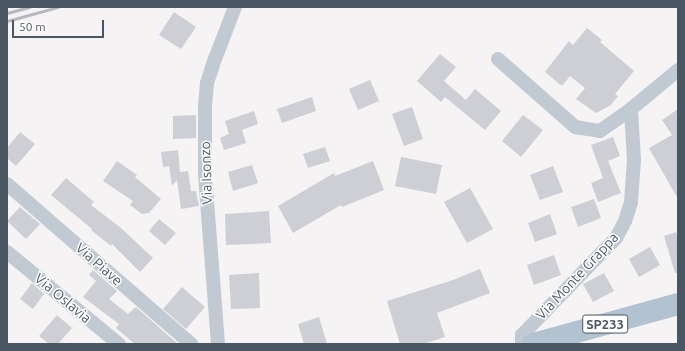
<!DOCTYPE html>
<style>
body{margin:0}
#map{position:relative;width:685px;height:351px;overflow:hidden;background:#f5f3f3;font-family:Ubuntu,sans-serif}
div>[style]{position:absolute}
.building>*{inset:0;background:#cdcfd5}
.street>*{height:14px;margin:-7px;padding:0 7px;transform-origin:7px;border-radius:7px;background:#c1cad2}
.primary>*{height:22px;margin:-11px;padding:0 11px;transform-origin:11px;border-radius:11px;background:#b3c2d1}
.rail>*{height:3px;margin:-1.5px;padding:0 1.5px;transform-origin:1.5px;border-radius:1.5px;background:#b5b8bd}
span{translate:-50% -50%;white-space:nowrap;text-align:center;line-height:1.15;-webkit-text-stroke:3px #fff;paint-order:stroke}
.shield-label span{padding:1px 3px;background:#fff;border:1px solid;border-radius:3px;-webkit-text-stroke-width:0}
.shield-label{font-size:13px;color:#4a5661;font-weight:700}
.street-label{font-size:14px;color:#4a5661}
.frame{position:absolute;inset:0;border:8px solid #4a5661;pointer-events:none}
.scale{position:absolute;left:12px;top:20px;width:92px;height:18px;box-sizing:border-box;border:2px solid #4a5661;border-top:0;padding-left:5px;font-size:12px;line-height:14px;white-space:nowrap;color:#4a5661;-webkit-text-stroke:3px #fff;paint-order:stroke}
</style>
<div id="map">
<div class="building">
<div style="clip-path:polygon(174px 12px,196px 27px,181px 49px,159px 35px)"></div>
<div style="clip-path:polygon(587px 28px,602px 40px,600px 42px,634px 71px,615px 94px,618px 96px,611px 105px,596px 113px,576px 99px,585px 88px,570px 76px,562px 86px,545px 72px,569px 41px,573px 45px)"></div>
<div style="clip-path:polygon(440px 54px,456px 67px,444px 81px,466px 100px,475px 89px,501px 111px,485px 130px,445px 97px,441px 102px,417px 81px)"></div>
<div style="clip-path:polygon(370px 80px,379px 101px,358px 110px,349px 89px)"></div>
<div style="clip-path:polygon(312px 97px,316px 111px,282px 123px,277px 109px)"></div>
<div style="clip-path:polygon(412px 107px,423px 139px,404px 146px,392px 114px)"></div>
<div style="clip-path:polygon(678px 109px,678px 199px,649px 148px,672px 135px,662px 120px)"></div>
<div style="clip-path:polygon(254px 111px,258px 124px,242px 130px,246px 143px,224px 150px,220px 138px,229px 134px,225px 121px)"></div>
<div style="clip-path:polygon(196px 115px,196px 138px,173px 139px,173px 116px)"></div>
<div style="clip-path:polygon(523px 115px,543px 130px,521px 157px,502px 141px)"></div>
<div style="clip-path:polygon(20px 132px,35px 144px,16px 166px,7px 158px,7px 148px)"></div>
<div style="clip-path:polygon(613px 137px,620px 156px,608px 161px,621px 193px,598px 202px,591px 183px,603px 178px,591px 145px)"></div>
<div style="clip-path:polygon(325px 147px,330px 161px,308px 168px,303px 154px)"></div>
<div style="clip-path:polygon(178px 150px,180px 172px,188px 171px,191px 191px,196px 191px,199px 206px,181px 209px,177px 180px,172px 186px,169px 166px,163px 167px,161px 152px)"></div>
<div style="clip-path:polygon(401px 157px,442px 165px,436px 194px,395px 186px)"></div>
<div style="clip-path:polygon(117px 161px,137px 175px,135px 177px,161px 199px,149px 213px,142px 214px,130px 205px,133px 201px,103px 181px)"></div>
<div style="clip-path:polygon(373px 161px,384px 190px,342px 207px,341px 205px,293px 233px,278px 206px,334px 173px,335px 176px)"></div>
<div style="clip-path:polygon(252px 165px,258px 183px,233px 191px,228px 172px)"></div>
<div style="clip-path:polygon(553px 166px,563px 192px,540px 200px,530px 175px)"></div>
<div style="clip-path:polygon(66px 178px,94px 202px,91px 205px,121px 228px,153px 258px,140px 272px,112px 244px,111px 246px,91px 230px,92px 229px,51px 195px)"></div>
<div style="clip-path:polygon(470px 188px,493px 229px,467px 243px,444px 202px)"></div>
<div style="clip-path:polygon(594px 199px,601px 218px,578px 227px,571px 207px)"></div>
<div style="clip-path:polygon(20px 207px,40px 224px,26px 239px,7px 221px)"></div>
<div style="clip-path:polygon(269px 211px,271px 243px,226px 245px,225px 214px)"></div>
<div style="clip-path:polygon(550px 214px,557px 234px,535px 242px,528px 223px)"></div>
<div style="clip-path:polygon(159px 219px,176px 233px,165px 245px,149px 231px)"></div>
<div style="clip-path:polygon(676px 232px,678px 238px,678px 273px,675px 273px,664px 236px)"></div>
<div style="clip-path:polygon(650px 247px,660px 265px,639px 277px,629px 259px)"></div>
<div style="clip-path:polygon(554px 255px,561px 275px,534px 285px,527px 265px)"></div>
<div style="clip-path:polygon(480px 269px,490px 293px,437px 313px,445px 337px,423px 344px,400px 344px,387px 301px,453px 280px)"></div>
<div style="clip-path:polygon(93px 270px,117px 291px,109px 299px,128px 314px,136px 307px,178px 344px,135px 344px,116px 328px,119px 324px,83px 297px,96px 281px,89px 275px)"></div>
<div style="clip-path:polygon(259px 273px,260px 308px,231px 309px,229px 275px)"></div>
<div style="clip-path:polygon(604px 273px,614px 291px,593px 302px,583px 284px)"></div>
<div style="clip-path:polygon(32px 283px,44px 294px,33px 309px,20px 299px)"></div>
<div style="clip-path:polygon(182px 287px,205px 307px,186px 329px,163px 309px)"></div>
<div style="clip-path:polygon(57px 315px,72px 328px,58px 344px,49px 344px,39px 336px)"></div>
<div style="clip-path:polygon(319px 317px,327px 344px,304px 344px,298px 324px)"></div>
</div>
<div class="street">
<div style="left:498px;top:59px;width:103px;rotate:41.4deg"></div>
<div style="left:575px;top:127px;width:25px;rotate:9deg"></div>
<div style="left:600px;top:131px;width:38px;rotate:-35deg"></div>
<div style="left:631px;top:109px;width:61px;rotate:-39.7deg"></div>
<div style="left:7px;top:184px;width:244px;rotate:41deg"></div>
<div style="left:7px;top:252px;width:145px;rotate:39.4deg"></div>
<div style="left:218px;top:344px;width:170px;rotate:-94.4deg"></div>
<div style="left:205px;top:174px;width:68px;rotate:-90deg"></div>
<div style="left:205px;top:106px;width:23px;rotate:-85deg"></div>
<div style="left:207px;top:83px;width:25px;rotate:-72deg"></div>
<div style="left:215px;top:59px;width:56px;rotate:-69deg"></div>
<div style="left:522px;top:344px;width:9px;rotate:-90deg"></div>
<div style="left:522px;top:335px;width:135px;rotate:-45.9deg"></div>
<div style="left:616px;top:238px;width:19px;rotate:-62deg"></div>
<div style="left:625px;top:221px;width:20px;rotate:-72deg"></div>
<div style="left:631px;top:202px;width:42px;rotate:-85.9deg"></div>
<div style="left:634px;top:160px;width:51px;rotate:-93.4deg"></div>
</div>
<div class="primary">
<div style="left:533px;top:344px;width:150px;rotate:-15.4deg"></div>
</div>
<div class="rail">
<div style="left:7px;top:13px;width:23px;rotate:-15deg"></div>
<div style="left:7px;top:21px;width:53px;rotate:-15.4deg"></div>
</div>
<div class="shield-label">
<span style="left:605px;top:324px">SP233</span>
</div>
<div class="street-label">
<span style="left:206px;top:173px;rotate:-92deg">Via Isonzo</span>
<span style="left:99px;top:264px;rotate:41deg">Via Piave</span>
<span style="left:577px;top:276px;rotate:-47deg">Via Monte Grappa</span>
<span style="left:63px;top:298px;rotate:40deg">Via Oslavia</span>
</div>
<div class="frame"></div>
<div class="scale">50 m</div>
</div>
